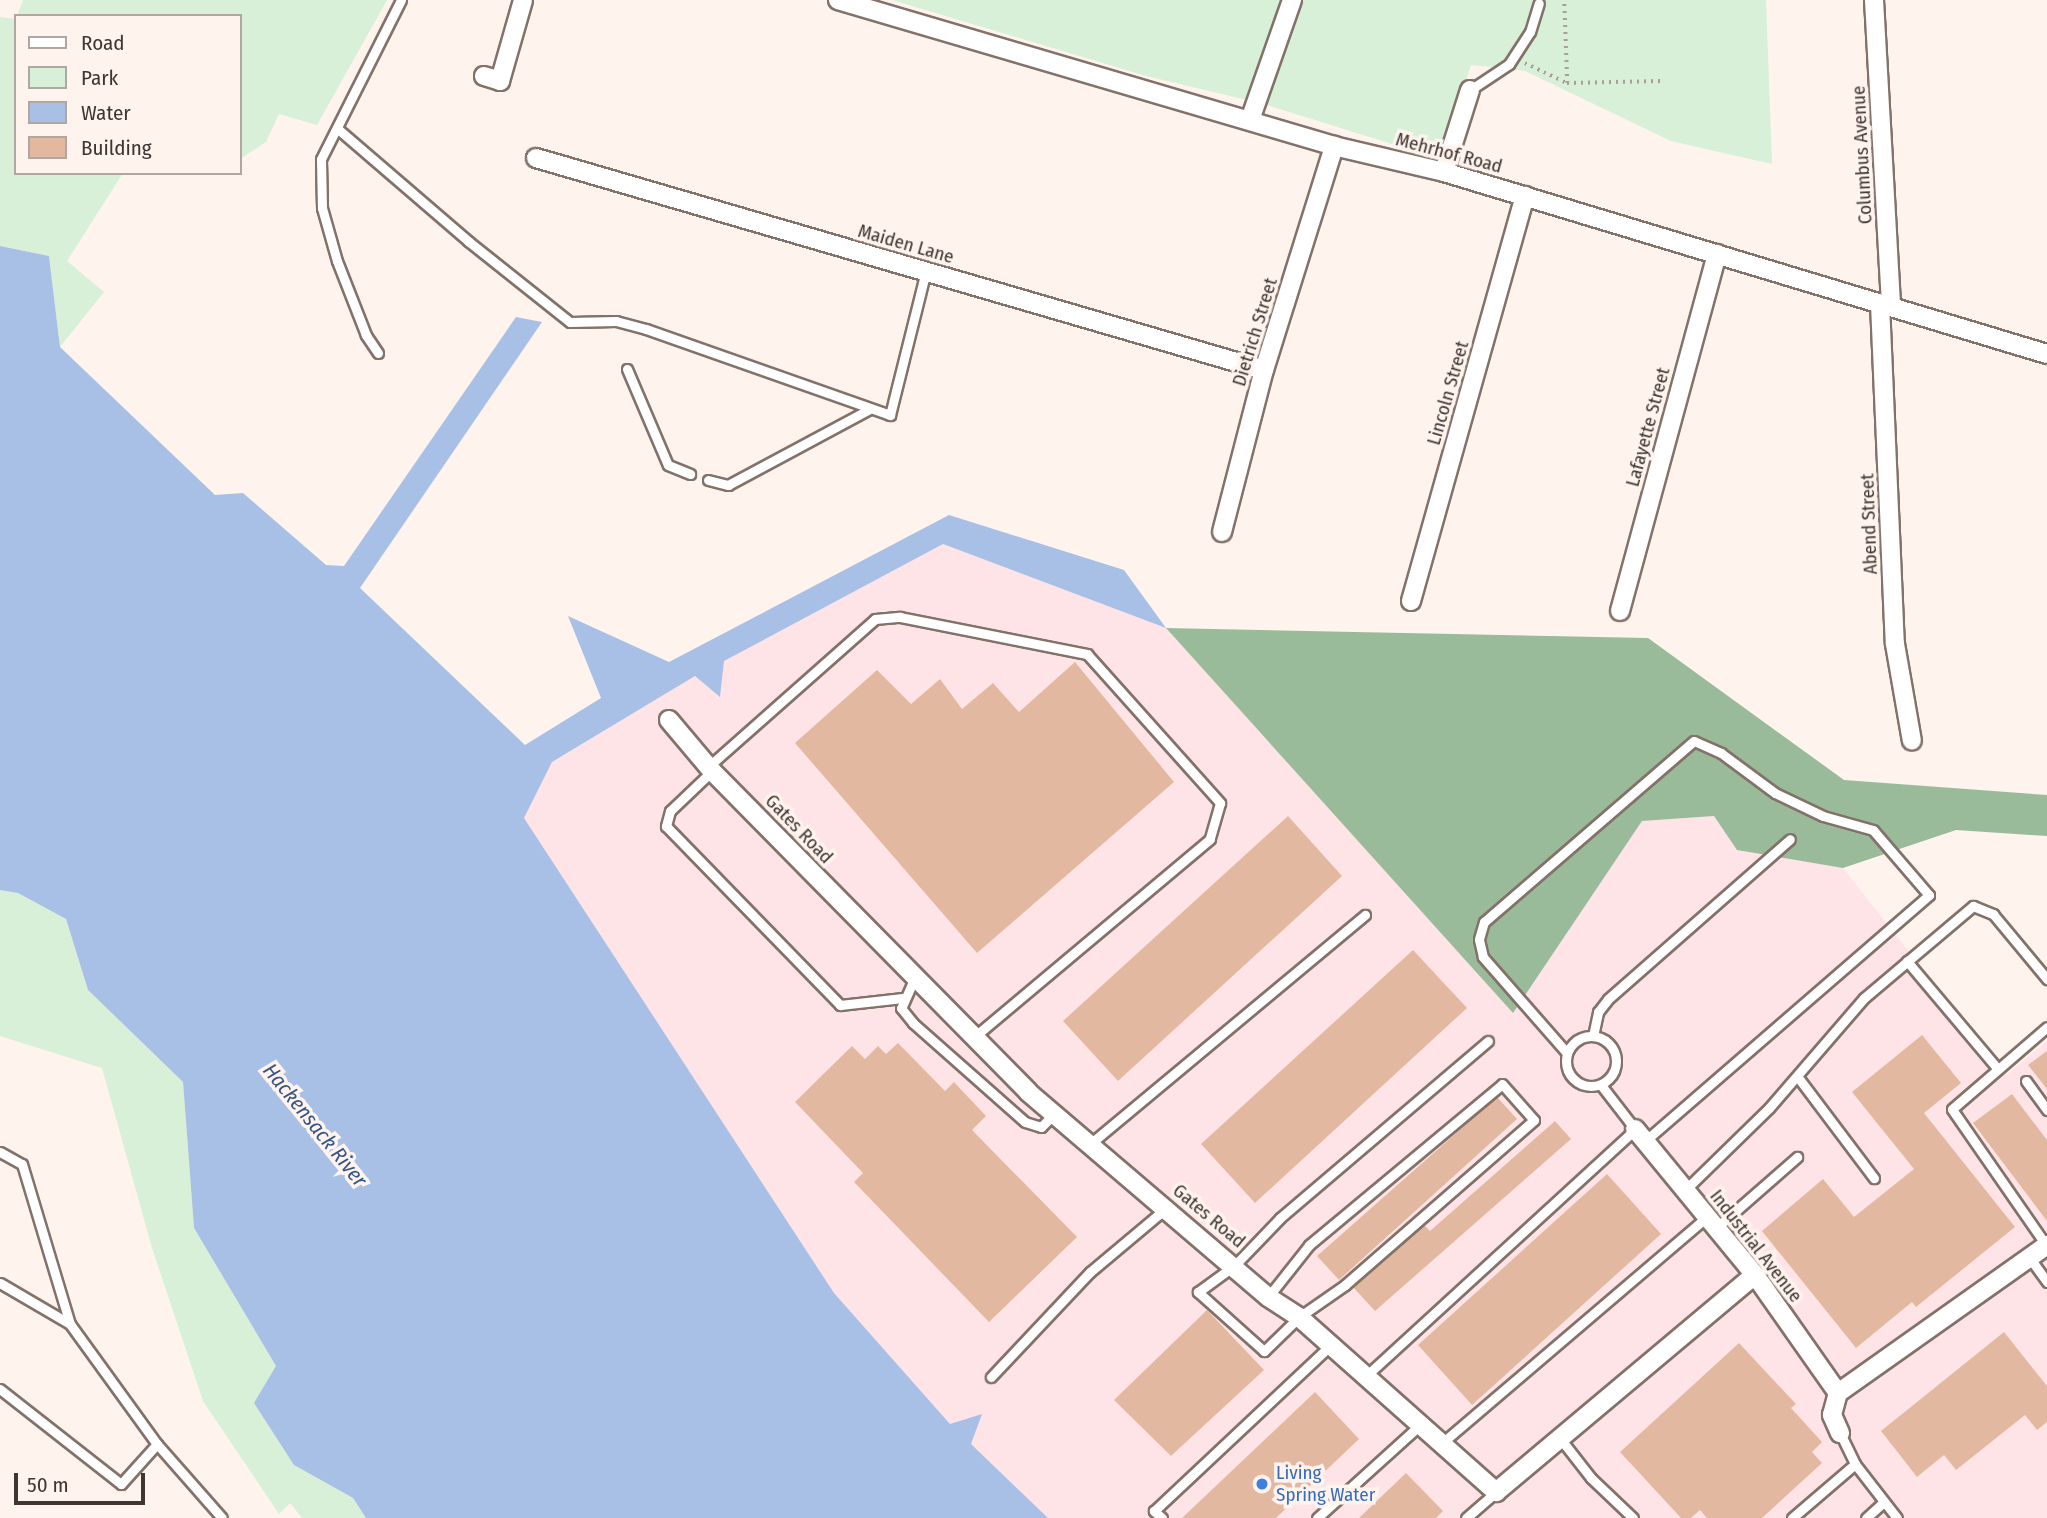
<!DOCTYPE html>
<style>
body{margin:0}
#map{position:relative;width:2047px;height:1518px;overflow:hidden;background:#fff3ed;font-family:"Fira Sans Condensed",sans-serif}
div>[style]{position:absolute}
.industrial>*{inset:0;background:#ffe4e7}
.green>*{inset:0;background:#d7f0d7}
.forest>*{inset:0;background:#9abb9a}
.water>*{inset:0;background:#a8c0e6}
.building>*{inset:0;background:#e3b8a1}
.path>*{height:3.5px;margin-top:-1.75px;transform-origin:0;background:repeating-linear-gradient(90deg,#a99f9a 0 2px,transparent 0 7px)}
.roads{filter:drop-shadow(2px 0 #837269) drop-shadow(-2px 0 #837269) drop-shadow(0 2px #837269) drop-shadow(0 -2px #837269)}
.lane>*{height:9px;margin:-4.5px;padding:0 4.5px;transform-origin:4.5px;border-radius:4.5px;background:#fff}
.lane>.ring{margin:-4.5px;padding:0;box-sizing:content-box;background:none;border:9px solid #fff;border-radius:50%}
.street>*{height:18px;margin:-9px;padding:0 9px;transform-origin:9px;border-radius:9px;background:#fff}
.dots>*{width:19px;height:19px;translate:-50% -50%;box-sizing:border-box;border:4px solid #fff3ed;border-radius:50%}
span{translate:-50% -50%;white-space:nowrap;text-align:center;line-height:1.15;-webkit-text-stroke:7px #fff3ed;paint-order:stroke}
.street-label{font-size:19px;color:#3d3632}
.shop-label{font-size:19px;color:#366cbe}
.left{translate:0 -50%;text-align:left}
.water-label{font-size:21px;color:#355586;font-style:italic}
.legend{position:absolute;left:14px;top:14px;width:228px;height:161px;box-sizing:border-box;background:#fff3ed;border:2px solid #b1a7a2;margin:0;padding:9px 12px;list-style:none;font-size:21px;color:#3d3632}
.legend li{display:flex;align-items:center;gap:14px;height:35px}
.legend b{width:35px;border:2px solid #b1a7a2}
.scale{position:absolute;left:14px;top:1473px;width:131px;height:32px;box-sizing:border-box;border:4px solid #3d3632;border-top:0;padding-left:9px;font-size:21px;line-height:24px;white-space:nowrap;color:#3d3632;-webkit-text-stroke:5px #fff3ed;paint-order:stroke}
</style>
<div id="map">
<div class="industrial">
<div style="clip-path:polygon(943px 544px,1166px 628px,1513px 1012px,1642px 821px,1714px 816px,1738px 850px,1843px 868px,2006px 1075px,2047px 1041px,2047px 1518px,1048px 1518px,950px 1424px,834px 1293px,524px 818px,552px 762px,695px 676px)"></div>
</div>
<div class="green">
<div style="clip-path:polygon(23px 0,387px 0,317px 125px,279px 114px,266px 142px,240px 159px,240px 16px,17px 16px)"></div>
<div style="clip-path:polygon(892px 0,1766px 0,1772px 164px,1671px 141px,1525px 71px,1471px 65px,1440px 159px,1264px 104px,1146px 76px)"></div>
<div style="clip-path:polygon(0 17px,16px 19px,16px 173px,123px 173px,67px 261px,104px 292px,60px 347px,49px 256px,0 246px)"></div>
<div style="clip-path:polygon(0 890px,18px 893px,66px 919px,88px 990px,183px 1082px,194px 1228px,276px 1366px,294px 1465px,353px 1498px,366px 1518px,302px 1518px,290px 1503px,279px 1514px,203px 1401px,152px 1248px,102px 1068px,0 1036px)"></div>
</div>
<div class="forest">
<div style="clip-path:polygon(1166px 628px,1648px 638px,1844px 780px,2047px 795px,2047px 836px,1956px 830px,1843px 868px,1737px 850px,1714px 816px,1642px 821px,1513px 1013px)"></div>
</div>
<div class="water">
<div style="clip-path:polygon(0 246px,49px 256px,60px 347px,215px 495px,243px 493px,326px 565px,344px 566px,516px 317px,542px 322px,360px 588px,525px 745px,601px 698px,568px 616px,669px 662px,949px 515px,1124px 570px,1166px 628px,943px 544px,724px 661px,720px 697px,695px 676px,552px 762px,524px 818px,834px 1293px,950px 1424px,982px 1414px,971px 1444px,1048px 1518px,366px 1518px,353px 1498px,294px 1465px,254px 1403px,276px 1366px,194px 1228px,183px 1082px,88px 990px,66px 919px,18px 893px,0 890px)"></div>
</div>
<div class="building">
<div style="clip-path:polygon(1075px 662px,1174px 782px,977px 953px,795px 743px,877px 670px,911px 704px,940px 679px,962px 709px,993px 683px,1019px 712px)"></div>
<div style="clip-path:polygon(1288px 816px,1342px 876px,1118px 1081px,1063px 1021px)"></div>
<div style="clip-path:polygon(1413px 950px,1467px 1008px,1255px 1203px,1201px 1144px)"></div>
<div style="clip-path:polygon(1922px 1035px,1961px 1083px,1924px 1113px,2015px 1227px,1916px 1307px,1912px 1302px,1856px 1348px,1762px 1231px,1823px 1179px,1854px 1217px,1914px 1169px,1852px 1092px)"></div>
<div style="clip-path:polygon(898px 1043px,945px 1091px,954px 1082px,986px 1116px,972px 1130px,1077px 1237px,989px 1322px,854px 1182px,863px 1173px,795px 1102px,852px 1046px,865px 1059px,878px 1046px,886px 1054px)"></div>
<div style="clip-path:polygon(2047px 1051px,2047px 1089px,2028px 1065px)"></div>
<div style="clip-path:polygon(2012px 1094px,2047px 1140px,2047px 1221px,1973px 1123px)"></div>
<div style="clip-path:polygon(1497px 1097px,1517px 1119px,1339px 1280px,1317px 1256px)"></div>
<div style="clip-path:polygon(1555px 1121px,1571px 1139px,1375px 1311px,1353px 1287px,1424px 1225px,1430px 1231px)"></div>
<div style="clip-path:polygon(1607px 1174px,1661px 1234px,1472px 1405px,1418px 1345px)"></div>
<div style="clip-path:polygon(1207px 1310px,1264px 1370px,1171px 1456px,1114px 1400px)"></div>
<div style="clip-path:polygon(2004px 1332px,2047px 1386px,2047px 1422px,2037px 1430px,2025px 1415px,1956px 1470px,1944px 1455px,1917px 1477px,1881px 1431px)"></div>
<div style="clip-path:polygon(1739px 1343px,1796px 1404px,1791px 1408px,1822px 1442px,1812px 1452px,1822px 1463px,1762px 1518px,1707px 1518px,1700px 1510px,1691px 1518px,1681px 1518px,1620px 1452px)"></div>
<div style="clip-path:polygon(1315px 1392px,1359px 1439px,1276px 1518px,1182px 1518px)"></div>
<div style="clip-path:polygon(1406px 1473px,1443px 1511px,1436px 1518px,1359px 1518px)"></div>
</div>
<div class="path">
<div style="left:1525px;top:63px;width:47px;rotate:25.5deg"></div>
<div style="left:1567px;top:83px;width:83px;rotate:-92.1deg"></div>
<div style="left:1567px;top:83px;width:94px;rotate:-1.2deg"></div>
</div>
<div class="roads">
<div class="lane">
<div style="left:1470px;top:90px;width:47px;rotate:-33.7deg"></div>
<div style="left:1509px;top:64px;width:38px;rotate:-57deg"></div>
<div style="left:1530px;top:32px;width:30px;rotate:-73deg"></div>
<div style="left:338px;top:129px;width:172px;rotate:40.7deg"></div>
<div style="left:468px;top:241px;width:130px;rotate:38.5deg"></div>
<div style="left:570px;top:322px;width:46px;rotate:-1.2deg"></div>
<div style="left:616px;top:321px;width:31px;rotate:15deg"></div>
<div style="left:646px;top:329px;width:259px;rotate:19.4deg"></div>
<div style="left:890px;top:415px;width:148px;rotate:-76deg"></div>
<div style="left:378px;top:353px;width:22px;rotate:-124deg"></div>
<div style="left:366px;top:335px;width:79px;rotate:-111.4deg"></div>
<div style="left:337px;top:261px;width:55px;rotate:-105.8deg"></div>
<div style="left:322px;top:208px;width:49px;rotate:-91.2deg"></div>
<div style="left:321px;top:159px;width:178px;rotate:-63.3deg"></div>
<div style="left:627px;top:369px;width:104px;rotate:66.9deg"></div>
<div style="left:668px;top:465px;width:24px;rotate:22deg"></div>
<div style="left:708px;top:480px;width:21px;rotate:14deg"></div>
<div style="left:728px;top:485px;width:159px;rotate:-28.2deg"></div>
<div style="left:709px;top:766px;width:222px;rotate:-41.5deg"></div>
<div style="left:875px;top:619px;width:25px;rotate:-5deg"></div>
<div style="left:900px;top:617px;width:191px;rotate:11.2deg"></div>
<div style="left:1087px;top:654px;width:200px;rotate:48.2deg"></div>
<div style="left:1220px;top:803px;width:37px;rotate:106deg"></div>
<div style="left:1210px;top:839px;width:308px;rotate:140deg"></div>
<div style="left:712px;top:771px;width:58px;rotate:136.4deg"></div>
<div style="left:670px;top:811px;width:16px;rotate:105deg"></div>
<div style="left:666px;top:826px;width:250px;rotate:45.8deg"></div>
<div style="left:840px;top:1005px;width:63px;rotate:-6.3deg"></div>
<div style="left:1907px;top:961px;width:141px;rotate:49.9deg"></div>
<div style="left:915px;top:977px;width:34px;rotate:114deg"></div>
<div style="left:901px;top:1008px;width:19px;rotate:51deg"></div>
<div style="left:913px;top:1023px;width:149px;rotate:41.5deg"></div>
<div style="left:1025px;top:1122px;width:17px;rotate:17deg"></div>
<div style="left:1041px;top:1127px;width:18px;rotate:-45deg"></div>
<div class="ring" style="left:1566px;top:1036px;width:41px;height:41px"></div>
<div style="left:1593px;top:1036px;width:25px;rotate:-78deg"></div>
<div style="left:1598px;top:1012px;width:16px;rotate:-52deg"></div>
<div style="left:1608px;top:999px;width:242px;rotate:-41.3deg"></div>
<div style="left:1567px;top:1053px;width:128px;rotate:-131.2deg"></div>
<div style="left:1483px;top:957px;width:18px;rotate:-103deg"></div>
<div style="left:1479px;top:939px;width:18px;rotate:-74deg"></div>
<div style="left:1484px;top:922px;width:277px;rotate:-40.8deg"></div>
<div style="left:1694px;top:741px;width:30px;rotate:24deg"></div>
<div style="left:1721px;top:753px;width:67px;rotate:36.5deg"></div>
<div style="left:1775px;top:793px;width:53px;rotate:25.6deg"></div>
<div style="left:1823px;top:816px;width:52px;rotate:15.6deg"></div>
<div style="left:1873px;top:830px;width:86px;rotate:49.3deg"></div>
<div style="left:1929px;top:895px;width:376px;rotate:139.1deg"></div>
<div style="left:1797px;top:1076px;width:128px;rotate:53deg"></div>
<div style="left:2026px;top:1081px;width:36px;rotate:54deg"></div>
<div style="left:1090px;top:1144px;width:358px;rotate:-39.8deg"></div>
<div style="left:0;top:1152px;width:25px;rotate:29deg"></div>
<div style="left:22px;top:1164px;width:167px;rotate:73.3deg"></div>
<div style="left:1685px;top:1190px;width:117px;rotate:-44.3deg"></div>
<div style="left:1769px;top:1108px;width:145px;rotate:-49.2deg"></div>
<div style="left:1864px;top:998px;width:143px;rotate:-40.2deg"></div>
<div style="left:1973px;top:906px;width:22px;rotate:22deg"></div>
<div style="left:1993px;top:914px;width:85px;rotate:50.3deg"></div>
<div style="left:1716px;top:1228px;width:108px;rotate:-41.2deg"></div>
<div style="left:2046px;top:1245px;width:165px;rotate:-124.7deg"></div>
<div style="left:1952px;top:1109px;width:125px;rotate:-40.8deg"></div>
<div style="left:2029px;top:1257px;width:31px;rotate:54deg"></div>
<div style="left:0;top:1283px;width:81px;rotate:30.4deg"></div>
<div style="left:70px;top:1324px;width:148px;rotate:54.1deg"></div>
<div style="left:157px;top:1444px;width:54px;rotate:132deg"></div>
<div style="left:121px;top:1484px;width:154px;rotate:-141.9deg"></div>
<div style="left:1268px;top:1297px;width:66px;rotate:-51.7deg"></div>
<div style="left:1309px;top:1245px;width:251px;rotate:-39.8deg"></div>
<div style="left:1502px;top:1084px;width:48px;rotate:48.4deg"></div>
<div style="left:1534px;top:1120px;width:251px;rotate:138.9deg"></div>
<div style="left:1345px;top:1285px;width:56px;rotate:145.2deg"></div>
<div style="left:1299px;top:1317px;width:49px;rotate:135.8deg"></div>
<div style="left:1264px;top:1351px;width:89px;rotate:-138.2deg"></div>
<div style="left:1198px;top:1292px;width:46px;rotate:-36.1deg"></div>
<div style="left:1235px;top:1265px;width:65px;rotate:-46.2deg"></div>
<div style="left:1280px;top:1218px;width:273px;rotate:-40.4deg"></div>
<div style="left:1367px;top:1375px;width:364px;rotate:-42.5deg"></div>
<div style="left:1635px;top:1129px;width:56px;rotate:-127.7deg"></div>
<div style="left:991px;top:1377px;width:144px;rotate:-46.7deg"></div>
<div style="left:1090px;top:1272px;width:98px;rotate:-40deg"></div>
<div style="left:1840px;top:1433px;width:34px;rotate:64deg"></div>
<div style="left:1855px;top:1464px;width:68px;rotate:52.1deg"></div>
<div style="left:1559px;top:1437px;width:52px;rotate:52deg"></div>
<div style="left:1591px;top:1478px;width:58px;rotate:43.6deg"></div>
<div style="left:1442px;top:1443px;width:348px;rotate:-40.5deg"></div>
<div style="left:157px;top:1444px;width:98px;rotate:48.7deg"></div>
<div style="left:1162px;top:1518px;width:11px;rotate:-139deg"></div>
<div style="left:1154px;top:1511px;width:243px;rotate:-43.2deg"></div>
<div style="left:1317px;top:1518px;width:140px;rotate:-42.1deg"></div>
<div style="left:1466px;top:1518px;width:40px;rotate:-41deg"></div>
<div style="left:1792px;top:1518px;width:83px;rotate:-40.6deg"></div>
<div style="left:1866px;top:1518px;width:24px;rotate:-42deg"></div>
</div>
<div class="street">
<div style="left:838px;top:0;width:517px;rotate:16.4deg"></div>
<div style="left:1334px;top:146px;width:113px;rotate:13.3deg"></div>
<div style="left:1444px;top:172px;width:630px;rotate:16.8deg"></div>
<div style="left:1874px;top:0;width:307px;rotate:86.8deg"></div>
<div style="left:484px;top:76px;width:17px;rotate:17deg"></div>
<div style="left:500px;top:81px;width:84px;rotate:-74.1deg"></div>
<div style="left:1250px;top:120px;width:127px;rotate:-70.7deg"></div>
<div style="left:536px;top:158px;width:758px;rotate:16.24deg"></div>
<div style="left:1444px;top:172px;width:86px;rotate:-72.4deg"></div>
<div style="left:1880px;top:304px;width:340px;rotate:87.5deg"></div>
<div style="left:1895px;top:644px;width:98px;rotate:80.1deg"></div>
<div style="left:1222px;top:532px;width:167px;rotate:-75.5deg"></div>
<div style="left:1264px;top:370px;width:235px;rotate:-72.6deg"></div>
<div style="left:1411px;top:601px;width:421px;rotate:-74.3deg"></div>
<div style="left:1620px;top:611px;width:370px;rotate:-74.8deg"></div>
<div style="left:669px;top:720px;width:67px;rotate:49.9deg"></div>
<div style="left:712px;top:771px;width:450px;rotate:45.4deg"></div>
<div style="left:1028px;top:1092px;width:316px;rotate:40.5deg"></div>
<div style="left:1268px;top:1297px;width:37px;rotate:33deg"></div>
<div style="left:1299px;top:1317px;width:264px;rotate:41.6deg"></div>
<div style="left:1496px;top:1492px;width:338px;rotate:-40deg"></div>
<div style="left:1635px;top:1129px;width:189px;rotate:50.6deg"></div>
<div style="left:1755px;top:1275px;width:144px;rotate:54.9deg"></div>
<div style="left:1840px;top:1433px;width:20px;rotate:-114deg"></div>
<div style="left:1832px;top:1415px;width:23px;rotate:-75deg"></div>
<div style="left:1838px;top:1393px;width:256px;rotate:-35.3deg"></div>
</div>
</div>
<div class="dots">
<div style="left:1262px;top:1484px;background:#3f7fe0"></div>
</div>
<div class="street-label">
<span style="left:1449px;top:153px;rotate:15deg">Mehrhof Road</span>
<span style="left:1862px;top:155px;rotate:-93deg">Columbus Avenue</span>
<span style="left:906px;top:244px;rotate:16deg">Maiden Lane</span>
<span style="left:1255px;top:332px;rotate:-73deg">Dietrich Street</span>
<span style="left:1448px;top:393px;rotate:-74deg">Lincoln Street</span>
<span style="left:1648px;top:427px;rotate:-75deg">Lafayette Street</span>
<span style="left:1869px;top:524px;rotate:-92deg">Abend Street</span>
<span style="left:799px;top:829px;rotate:46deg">Gates Road</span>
<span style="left:1209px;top:1216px;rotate:40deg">Gates Road</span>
<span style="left:1756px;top:1246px;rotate:52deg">Industrial Avenue</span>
</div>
<div class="shop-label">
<span class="left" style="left:1276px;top:1484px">Living<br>Spring Water</span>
</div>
<div class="water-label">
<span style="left:315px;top:1125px;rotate:51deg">Hackensack River</span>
</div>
<ul class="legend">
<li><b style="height:9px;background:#fff"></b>Road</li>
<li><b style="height:19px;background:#d7f0d7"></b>Park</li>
<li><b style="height:19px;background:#a8c0e6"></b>Water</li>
<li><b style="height:19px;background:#e3b8a1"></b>Building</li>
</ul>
<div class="scale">50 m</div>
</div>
